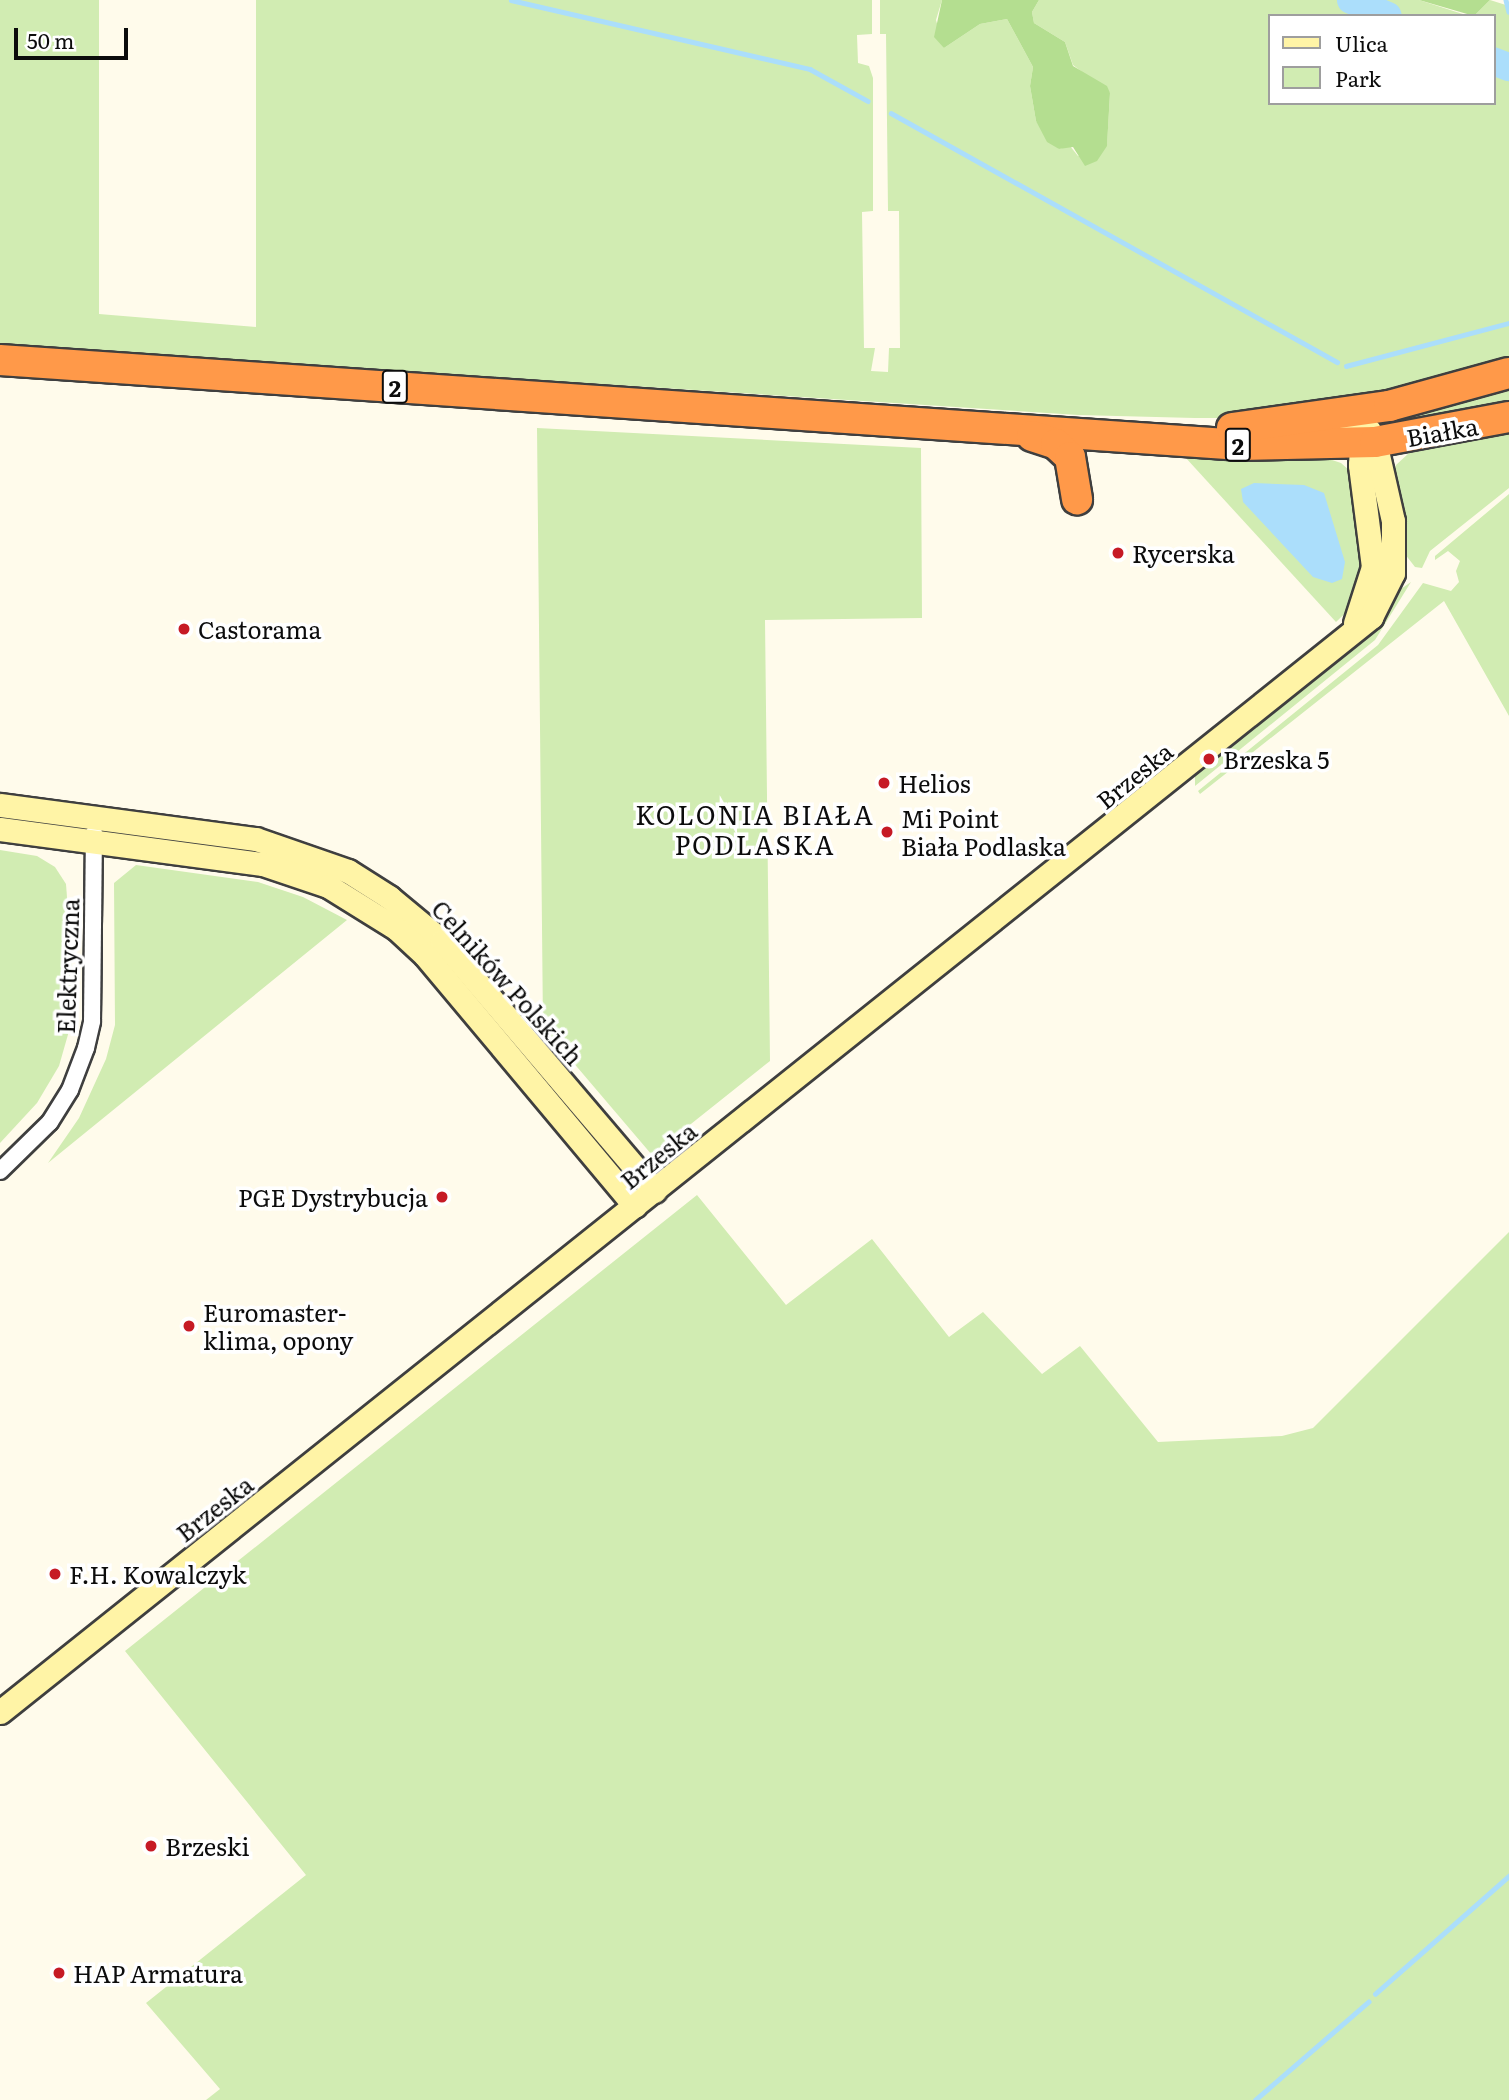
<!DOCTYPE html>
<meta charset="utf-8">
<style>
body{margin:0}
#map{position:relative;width:1509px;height:2100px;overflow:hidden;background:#fffbeb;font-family:Literata,serif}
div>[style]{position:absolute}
.green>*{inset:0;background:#d1ecb2}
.forest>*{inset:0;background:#b4de90}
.water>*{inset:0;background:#abdefb}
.stream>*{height:4.5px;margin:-2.25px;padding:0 2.25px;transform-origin:2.25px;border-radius:2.25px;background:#abdefb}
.river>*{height:28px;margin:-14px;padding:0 14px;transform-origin:14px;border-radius:14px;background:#abdefb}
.roads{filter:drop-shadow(2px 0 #3f3f3f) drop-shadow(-2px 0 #3f3f3f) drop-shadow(0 2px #3f3f3f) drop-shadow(0 -2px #3f3f3f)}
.street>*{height:16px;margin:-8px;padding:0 8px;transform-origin:8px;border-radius:8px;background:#fff}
.secondary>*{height:23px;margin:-11.5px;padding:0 11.5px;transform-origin:11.5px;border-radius:11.5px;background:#fff4a6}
.highway>*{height:30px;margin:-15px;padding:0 15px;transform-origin:15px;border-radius:15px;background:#ff9949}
.dots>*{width:19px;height:19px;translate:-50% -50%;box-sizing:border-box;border:4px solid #fff;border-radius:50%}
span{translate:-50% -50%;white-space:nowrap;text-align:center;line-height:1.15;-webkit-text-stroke:7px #fff;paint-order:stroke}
.shield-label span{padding:2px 5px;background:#fff;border:2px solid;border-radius:5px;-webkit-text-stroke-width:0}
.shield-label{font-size:23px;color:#0c0c0c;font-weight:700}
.street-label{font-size:24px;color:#0c0c0c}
.poi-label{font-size:24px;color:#0c0c0c}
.left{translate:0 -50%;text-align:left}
.right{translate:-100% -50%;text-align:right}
.neighbourhood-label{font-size:26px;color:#0c0c0c;letter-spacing:2px}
.legend{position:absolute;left:1268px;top:14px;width:228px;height:91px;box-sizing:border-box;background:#fff;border:2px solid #9e9e9e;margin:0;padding:9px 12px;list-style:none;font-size:21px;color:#0c0c0c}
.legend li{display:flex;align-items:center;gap:14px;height:35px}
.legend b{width:35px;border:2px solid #9e9e9e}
.scale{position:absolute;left:14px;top:28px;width:114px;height:32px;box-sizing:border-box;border:4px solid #0c0c0c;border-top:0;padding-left:9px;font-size:21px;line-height:24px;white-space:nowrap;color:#0c0c0c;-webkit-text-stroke:5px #fff;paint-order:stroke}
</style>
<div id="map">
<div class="green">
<div style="clip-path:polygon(0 0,99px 0,99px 314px,256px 327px,256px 0,872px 0,872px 34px,857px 35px,858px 63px,869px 66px,873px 78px,873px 211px,862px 212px,864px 348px,875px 348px,871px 371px,888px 372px,889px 348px,900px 348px,899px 211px,888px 211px,886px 34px,880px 34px,880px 0,942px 0,936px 20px,944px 48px,980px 24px,1007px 19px,1033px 67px,1030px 86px,1036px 121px,1059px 149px,1070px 146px,1078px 156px,1098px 156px,1107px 145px,1110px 93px,1073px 65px,1065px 42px,1034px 23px,1032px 12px,1039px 0,1419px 0,1469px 16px,1269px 16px,1269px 103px,1493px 103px,1493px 16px,1474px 16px,1490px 0,1509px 6px,1509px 364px,1429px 390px,1229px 418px,1195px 418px,1078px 415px,0 345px)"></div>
<div style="clip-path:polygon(1509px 387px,1509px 410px,1387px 428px,1402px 417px)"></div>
<div style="clip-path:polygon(537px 428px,921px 448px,922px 618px,765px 620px,770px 1061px,652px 1155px,543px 1027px)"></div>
<div style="clip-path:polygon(1509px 432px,1509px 488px,1430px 551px,1422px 568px,1415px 567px,1401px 549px,1392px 474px,1396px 465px,1409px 453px)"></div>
<div style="clip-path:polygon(1185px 457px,1329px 459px,1341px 463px,1350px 471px,1367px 551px,1358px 601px,1336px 622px)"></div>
<div style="clip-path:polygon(1509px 494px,1509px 716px,1444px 601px,1200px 794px,1198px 791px,1378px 645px,1423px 583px,1451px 591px,1459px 582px,1456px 571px,1460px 561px,1448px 551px,1435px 560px,1435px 556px)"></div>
<div style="clip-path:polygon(1411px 582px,1375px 640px,1195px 786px,1195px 771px,1362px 638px,1395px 593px)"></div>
<div style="clip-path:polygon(0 850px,37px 856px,55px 867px,66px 884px,73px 978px,71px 1024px,59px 1066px,37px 1103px,0 1143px)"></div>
<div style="clip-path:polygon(136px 865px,258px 882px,303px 897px,347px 920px,48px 1163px,79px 1118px,106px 1059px,115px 1025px,114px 883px)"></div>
<div style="clip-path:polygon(697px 1195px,786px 1305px,872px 1239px,949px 1337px,983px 1312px,1042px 1374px,1080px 1346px,1158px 1442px,1282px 1436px,1313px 1428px,1509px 1232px,1509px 2100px,206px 2100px,220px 2089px,146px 2003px,306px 1875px,125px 1651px)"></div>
</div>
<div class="forest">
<div style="clip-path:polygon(942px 0,1039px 0,1032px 12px,1034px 23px,1065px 42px,1073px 66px,1107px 86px,1110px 93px,1107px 146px,1097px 161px,1085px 166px,1073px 147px,1059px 149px,1047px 142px,1036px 121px,1030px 86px,1033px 67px,1007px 19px,980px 24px,944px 48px,934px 37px)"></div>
<div style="clip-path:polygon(1419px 0,1490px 0,1474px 16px)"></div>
</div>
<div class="water">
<div style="clip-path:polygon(1254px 483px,1304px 485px,1324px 493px,1345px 562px,1342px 579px,1332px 583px,1313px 577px,1243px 502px,1241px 489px)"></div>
</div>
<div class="stream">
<div style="left:511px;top:0;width:307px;rotate:13deg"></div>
<div style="left:810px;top:69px;width:66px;rotate:28.9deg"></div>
<div style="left:1373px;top:0;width:12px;rotate:70deg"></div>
<div style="left:1506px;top:0;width:12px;rotate:76deg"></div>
<div style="left:891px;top:113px;width:511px;rotate:29.17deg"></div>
<div style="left:1346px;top:366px;width:169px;rotate:-14.8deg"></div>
<div style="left:1375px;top:1994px;width:179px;rotate:-41.4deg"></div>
<div style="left:1255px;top:2100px;width:150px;rotate:-40.9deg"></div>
</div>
<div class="river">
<div style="left:1351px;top:0;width:40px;rotate:23.4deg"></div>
<div style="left:1493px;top:61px;width:17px;rotate:21deg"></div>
</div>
<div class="roads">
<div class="street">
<div style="left:0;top:1171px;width:70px;rotate:-44.4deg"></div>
<div style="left:50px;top:1122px;width:38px;rotate:-58deg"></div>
<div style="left:70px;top:1090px;width:45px;rotate:-69.1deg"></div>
<div style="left:86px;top:1048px;width:28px;rotate:-77deg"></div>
<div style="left:92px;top:1021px;width:188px;rotate:-89.4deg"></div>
</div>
<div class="secondary">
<div style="left:1355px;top:623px;width:59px;rotate:-72.2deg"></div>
<div style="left:1373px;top:567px;width:103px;rotate:-97.3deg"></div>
<div style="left:1360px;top:465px;width:22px;rotate:-87deg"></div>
<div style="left:1361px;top:443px;width:15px;rotate:-58deg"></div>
<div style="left:0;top:805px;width:258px;rotate:7.6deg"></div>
<div style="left:256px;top:839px;width:97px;rotate:19.2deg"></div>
<div style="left:348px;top:871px;width:49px;rotate:32.4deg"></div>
<div style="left:389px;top:897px;width:69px;rotate:39.7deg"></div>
<div style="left:442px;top:941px;width:328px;rotate:49.6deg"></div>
<div style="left:0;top:829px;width:265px;rotate:7.6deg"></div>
<div style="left:263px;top:864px;width:69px;rotate:18.7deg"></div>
<div style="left:328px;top:886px;width:81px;rotate:31.9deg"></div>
<div style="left:397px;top:929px;width:38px;rotate:43deg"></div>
<div style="left:425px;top:955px;width:327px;rotate:50.1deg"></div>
<div style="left:0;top:1712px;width:1755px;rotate:-38.61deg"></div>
<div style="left:1371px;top:617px;width:49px;rotate:-63.4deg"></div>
<div style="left:1393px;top:573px;width:52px;rotate:-90deg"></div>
<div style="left:1393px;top:521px;width:81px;rotate:-102.8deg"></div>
<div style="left:1375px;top:442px;width:43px;rotate:-140.7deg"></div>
</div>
<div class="highway">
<div style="left:0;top:360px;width:1244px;rotate:3.92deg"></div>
<div style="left:1241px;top:445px;width:134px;rotate:-1.3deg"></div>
<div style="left:1375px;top:442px;width:136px;rotate:-10.6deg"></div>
<div style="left:1232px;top:428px;width:159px;rotate:-8deg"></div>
<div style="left:1389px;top:406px;width:124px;rotate:-15.4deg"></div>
<div style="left:1032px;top:436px;width:25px;rotate:18deg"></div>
<div style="left:1056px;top:444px;width:19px;rotate:43deg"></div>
<div style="left:1070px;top:457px;width:43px;rotate:80.5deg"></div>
</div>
</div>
<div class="dots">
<div style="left:1118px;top:553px;background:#c61a25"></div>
<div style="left:184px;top:629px;background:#c61a25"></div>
<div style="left:1209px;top:759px;background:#c61a25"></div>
<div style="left:884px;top:783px;background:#c61a25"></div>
<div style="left:887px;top:832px;background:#c61a25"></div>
<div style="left:442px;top:1197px;background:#c61a25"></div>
<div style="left:189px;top:1326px;background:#c61a25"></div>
<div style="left:55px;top:1574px;background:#c61a25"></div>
<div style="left:151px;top:1846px;background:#c61a25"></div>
<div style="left:59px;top:1973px;background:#c61a25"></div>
</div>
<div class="shield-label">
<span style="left:395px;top:387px">2</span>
<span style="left:1238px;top:445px">2</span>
</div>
<div class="street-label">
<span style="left:1442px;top:431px;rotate:-10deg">Białka</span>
<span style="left:1134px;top:775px;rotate:-39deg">Brzeska</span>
<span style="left:67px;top:966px;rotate:-88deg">Elektryczna</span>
<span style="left:508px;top:982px;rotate:48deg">Celników Polskich</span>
<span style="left:658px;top:1155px;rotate:-39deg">Brzeska</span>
<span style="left:214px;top:1508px;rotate:-38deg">Brzeska</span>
</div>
<div class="poi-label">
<span class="left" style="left:1132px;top:553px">Rycerska</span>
<span class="left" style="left:198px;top:629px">Castorama</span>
<span class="left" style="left:1223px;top:759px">Brzeska 5</span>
<span class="left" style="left:898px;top:783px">Helios</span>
<span class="left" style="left:901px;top:832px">Mi Point<br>Biała Podlaska</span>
<span class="right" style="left:428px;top:1197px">PGE Dystrybucja</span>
<span class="left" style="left:203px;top:1326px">Euromaster-<br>klima, opony</span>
<span class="left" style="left:69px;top:1574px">F.H. Kowalczyk</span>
<span class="left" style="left:165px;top:1846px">Brzeski</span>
<span class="left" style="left:73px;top:1973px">HAP Armatura</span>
</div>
<div class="neighbourhood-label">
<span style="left:755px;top:829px">KOLONIA BIAŁA<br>PODLASKA</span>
</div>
<ul class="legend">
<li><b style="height:9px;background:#fff4a6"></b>Ulica</li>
<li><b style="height:19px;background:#d1ecb2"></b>Park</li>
</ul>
<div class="scale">50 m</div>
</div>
